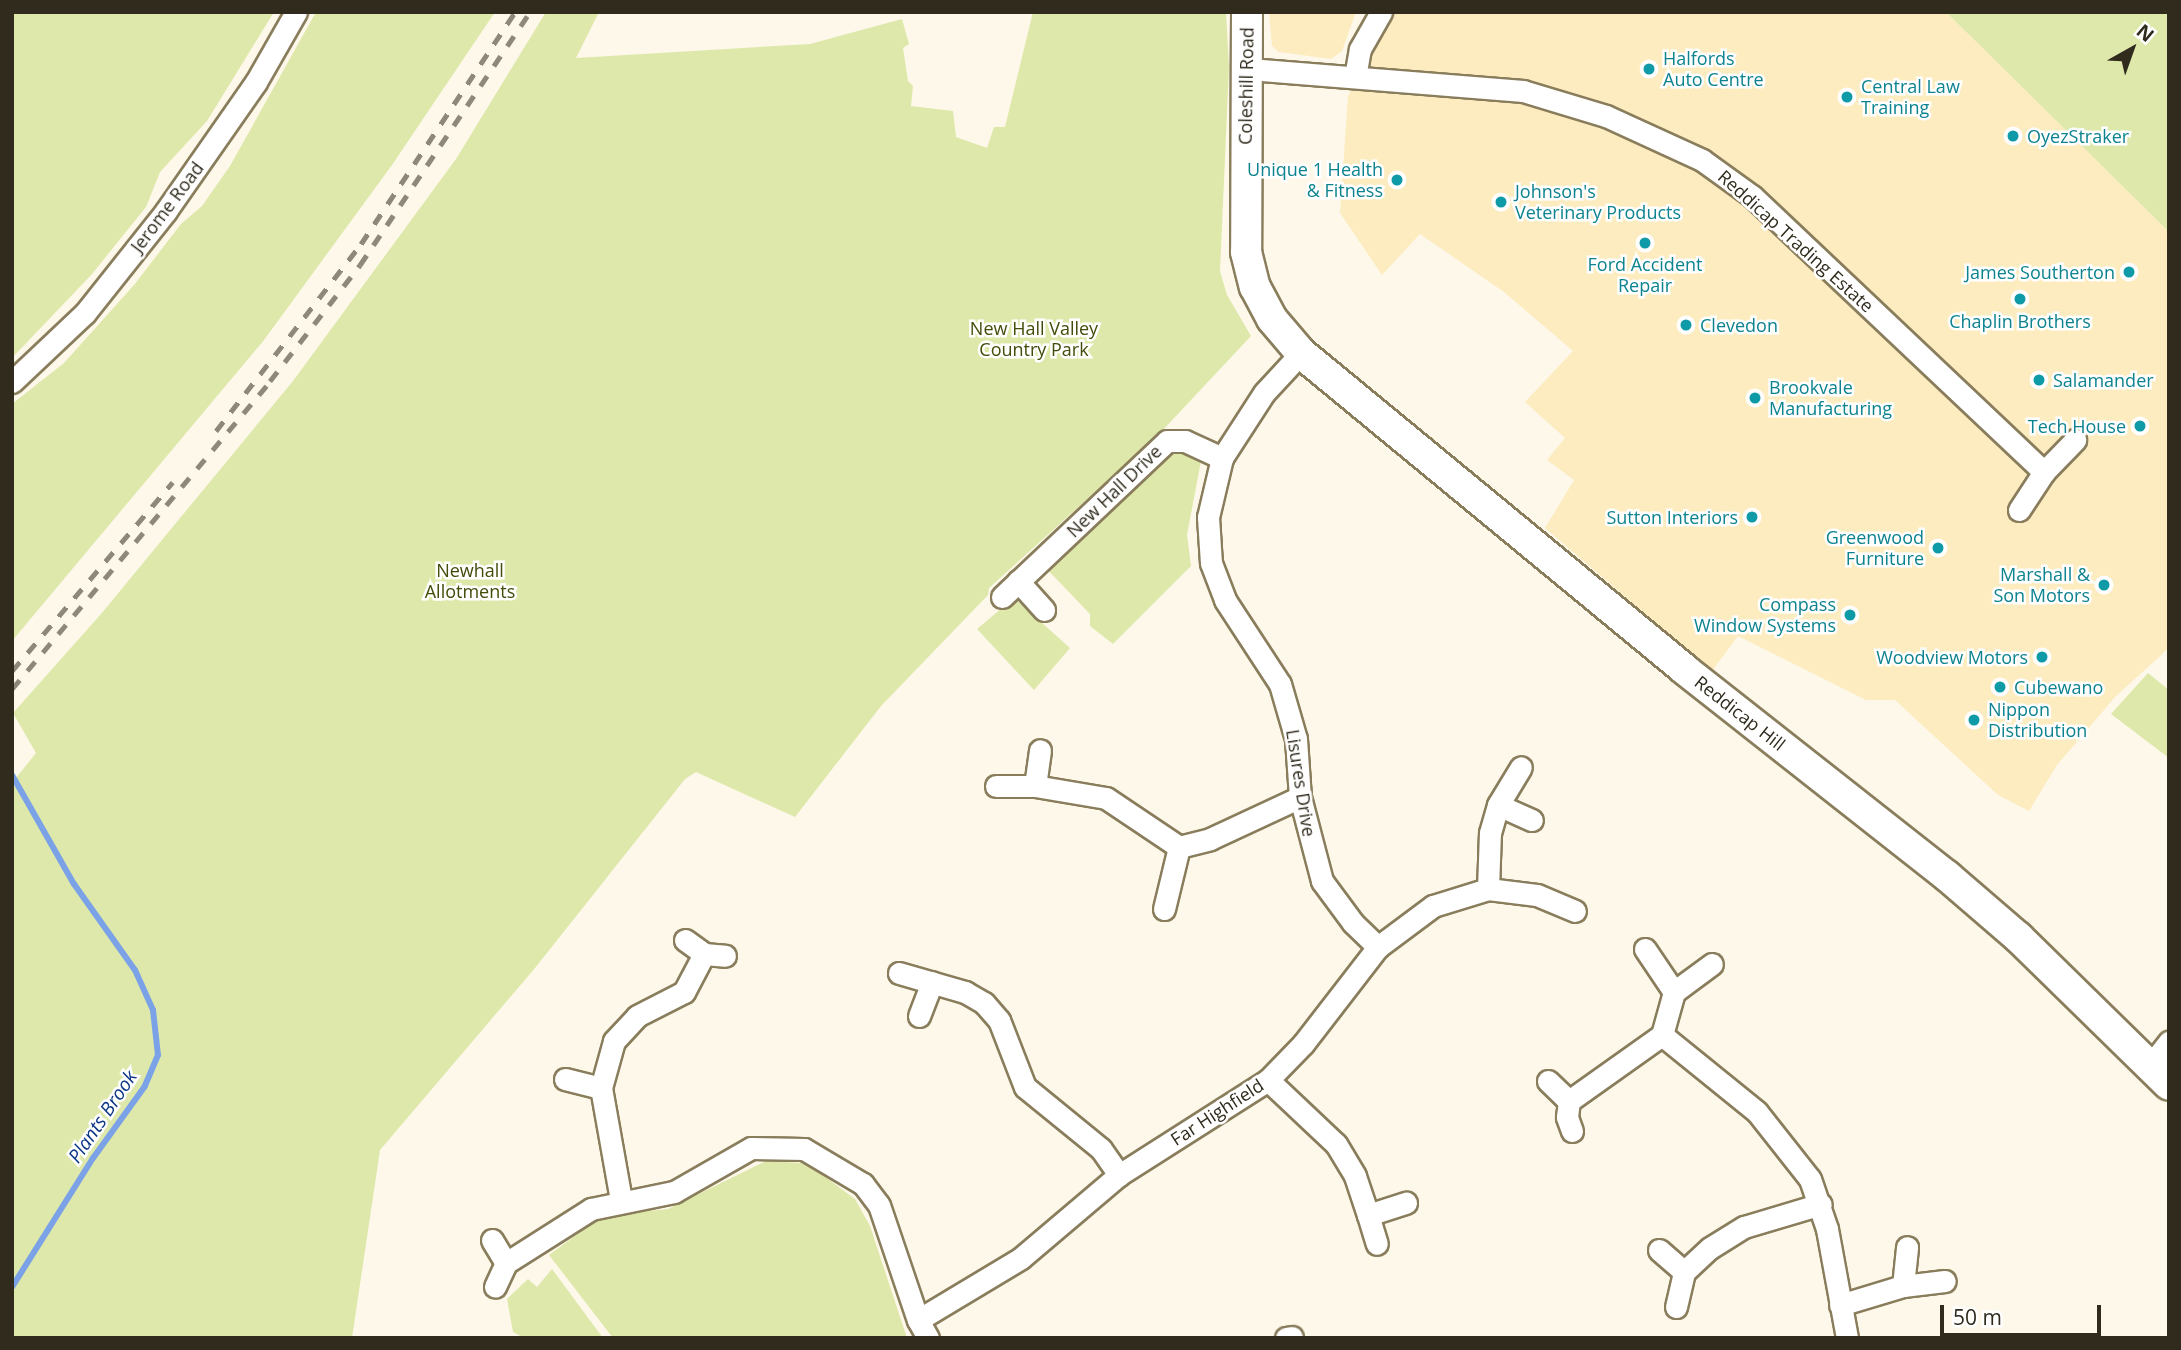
<!DOCTYPE html>
<style>
body{margin:0}
#map{position:relative;width:2181px;height:1350px;overflow:hidden;background:#fdf8e9;font-family:"Open Sans",sans-serif}
div>[style]{position:absolute}
.built>*{inset:0;background:#fdecc0}
.green>*{inset:0;background:#dee8aa}
.stream>*{height:6px;margin:-3px;padding:0 3px;transform-origin:3px;border-radius:3px;background:#7ba2e7}
.roads{filter:drop-shadow(2px 0 #897d5c) drop-shadow(-2px 0 #897d5c) drop-shadow(0 2px #897d5c) drop-shadow(0 -2px #897d5c)}
.street>*{height:21px;margin:-10.5px;padding:0 10.5px;transform-origin:10.5px;border-radius:10.5px;background:#fff}
.secondary>*{height:30px;margin:-15px;padding:0 15px;transform-origin:15px;border-radius:15px;background:#fff}
.rail>*{height:5px;margin-top:-2.5px;transform-origin:0;background:repeating-linear-gradient(90deg,#8d887a 0 12px,transparent 0 24px)}
.dots>*{width:19px;height:19px;translate:-50% -50%;box-sizing:border-box;border:4px solid #fff;border-radius:50%}
span{translate:-50% -50%;white-space:nowrap;text-align:center;line-height:1.15;-webkit-text-stroke:5px #fff;paint-order:stroke}
.culture-label{font-size:18px;color:#0d838f}
.left{translate:0 -50%;text-align:left}
.right{translate:-100% -50%;text-align:right}
.street-label{font-size:18px;color:#302b1d}
.park-label{font-size:18px;color:#454c0a}
.water-label{font-size:19px;color:#0b3685;font-style:italic}
.frame{position:absolute;inset:0;border:14px solid #302b1d;pointer-events:none}
.north{position:absolute;left:2097px;top:14px;width:70px;height:70px;-webkit-text-stroke:5px #fff;paint-order:stroke;rotate:40deg;font-size:19px;font-weight:700;line-height:28px;text-align:center;color:#302b1d}
.north::after{content:'';display:block;margin:auto;width:24px;height:32px;background:#302b1d;clip-path:polygon(50% 0,100% 100%,50% 72%,0 100%)}
.scale{position:absolute;left:1940px;top:1305px;width:161px;height:32px;box-sizing:border-box;border:4px solid #302b1d;border-top:0;padding-left:9px;font-size:21px;line-height:24px;white-space:nowrap;color:#302b1d;-webkit-text-stroke:5px #fff;paint-order:stroke}
</style>
<div id="map">
<div class="built">
<div style="clip-path:polygon(1269px 12px,1356px 12px,1342px 51px,1331px 59px,1279px 52px,1272px 46px)"></div>
<div style="clip-path:polygon(1394px 12px,1946px 12px,2169px 232px,2169px 648px,2116px 696px,2057px 765px,2029px 811px,1998px 795px,1895px 700px,1866px 700px,1738px 636px,1712px 671px,1545px 528px,1574px 480px,1547px 460px,1565px 438px,1525px 402px,1573px 351px,1504px 292px,1420px 234px,1382px 275px,1340px 213px,1348px 96px)"></div>
</div>
<div class="green">
<div style="clip-path:polygon(12px 12px,274px 12px,207px 121px,160px 172px,146px 207px,92px 274px,12px 358px)"></div>
<div style="clip-path:polygon(316px 12px,495px 12px,392px 165px,264px 340px,12px 641px,12px 404px,64px 363px,134px 285px,181px 224px,202px 206px,230px 166px)"></div>
<div style="clip-path:polygon(546px 12px,599px 12px,576px 58px,810px 44px,902px 19px,909px 44px,903px 48px,908px 81px,913px 86px,911px 106px,953px 111px,956px 137px,987px 148px,994px 127px,1005px 127px,1033px 12px,1226px 12px,1229px 67px,1220px 271px,1227px 295px,1251px 336px,1161px 432px,989px 588px,988px 595px,881px 706px,795px 817px,696px 772px,685px 779px,535px 968px,380px 1150px,352px 1338px,12px 1338px,12px 783px,36px 753px,13px 713px,101px 614px,293px 381px,456px 159px)"></div>
<div style="clip-path:polygon(1946px 12px,2169px 12px,2169px 232px)"></div>
<div style="clip-path:polygon(1171px 450px,1181px 450px,1201px 461px,1187px 535px,1191px 566px,1113px 644px,1090px 626px,1090px 614px,1042px 564px)"></div>
<div style="clip-path:polygon(1014px 598px,1070px 648px,1034px 690px,977px 629px)"></div>
<div style="clip-path:polygon(2148px 673px,2169px 690px,2169px 758px,2111px 714px)"></div>
<div style="clip-path:polygon(766px 1161px,801px 1163px,816px 1170px,855px 1199px,870px 1226px,907px 1338px,613px 1338px,549px 1255px,594px 1222px,619px 1214px,668px 1209px)"></div>
<div style="clip-path:polygon(552px 1269px,603px 1338px,524px 1338px,513px 1332px,507px 1299px,528px 1279px,537px 1287px)"></div>
</div>
<div class="stream">
<div style="left:12px;top:775px;width:125px;rotate:60.4deg"></div>
<div style="left:74px;top:884px;width:105px;rotate:54.7deg"></div>
<div style="left:135px;top:970px;width:44px;rotate:65.8deg"></div>
<div style="left:153px;top:1010px;width:45px;rotate:83.7deg"></div>
<div style="left:158px;top:1055px;width:34px;rotate:113deg"></div>
<div style="left:145px;top:1086px;width:89px;rotate:125.8deg"></div>
<div style="left:93px;top:1158px;width:152px;rotate:122.1deg"></div>
</div>
<div class="roads">
<div class="street">
<div style="left:1249px;top:69px;width:275px;rotate:4.6deg"></div>
<div style="left:1523px;top:91px;width:87px;rotate:16.8deg"></div>
<div style="left:1606px;top:116px;width:106px;rotate:24.6deg"></div>
<div style="left:1702px;top:160px;width:62px;rotate:35.8deg"></div>
<div style="left:1752px;top:196px;width:402px;rotate:43.4deg"></div>
<div style="left:1355px;top:77px;width:28px;rotate:-80deg"></div>
<div style="left:1360px;top:49px;width:43px;rotate:-60.4deg"></div>
<div style="left:1301px;top:353px;width:54px;rotate:132.8deg"></div>
<div style="left:1264px;top:393px;width:77px;rotate:122.9deg"></div>
<div style="left:1222px;top:458px;width:61px;rotate:103.3deg"></div>
<div style="left:1208px;top:517px;width:46px;rotate:86.3deg"></div>
<div style="left:1211px;top:563px;width:40px;rotate:69deg"></div>
<div style="left:1225px;top:600px;width:100px;rotate:56.8deg"></div>
<div style="left:1280px;top:684px;width:57px;rotate:73.8deg"></div>
<div style="left:1296px;top:739px;width:58px;rotate:86.1deg"></div>
<div style="left:1300px;top:797px;width:87px;rotate:75.3deg"></div>
<div style="left:1322px;top:881px;width:52px;rotate:53.6deg"></div>
<div style="left:1353px;top:923px;width:35px;rotate:44deg"></div>
<div style="left:12px;top:382px;width:100px;rotate:-43.4deg"></div>
<div style="left:85px;top:313px;width:130px;rotate:-51.5deg"></div>
<div style="left:166px;top:211px;width:157px;rotate:-55.1deg"></div>
<div style="left:256px;top:82px;width:81px;rotate:-60.3deg"></div>
<div style="left:2019px;top:510px;width:45px;rotate:-56.7deg"></div>
<div style="left:2044px;top:472px;width:45px;rotate:-45.9deg"></div>
<div style="left:1018px;top:581px;width:39px;rotate:48deg"></div>
<div style="left:1002px;top:597px;width:227px;rotate:-43.4deg"></div>
<div style="left:1167px;top:441px;width:18px"></div>
<div style="left:1185px;top:441px;width:41px;rotate:24.7deg"></div>
<div style="left:996px;top:786px;width:39px"></div>
<div style="left:1035px;top:786px;width:72px;rotate:9.6deg"></div>
<div style="left:1106px;top:798px;width:88px;rotate:33.9deg"></div>
<div style="left:1035px;top:786px;width:36px;rotate:-82deg"></div>
<div style="left:1498px;top:805px;width:37px;rotate:24deg"></div>
<div style="left:1488px;top:889px;width:56px;rotate:-88deg"></div>
<div style="left:1490px;top:833px;width:29px;rotate:-74deg"></div>
<div style="left:1498px;top:805px;width:44px;rotate:-58.8deg"></div>
<div style="left:1164px;top:909px;width:64px;rotate:-76.4deg"></div>
<div style="left:1179px;top:847px;width:32px;rotate:-14deg"></div>
<div style="left:1210px;top:839px;width:99px;rotate:-25deg"></div>
<div style="left:685px;top:940px;width:24px;rotate:36deg"></div>
<div style="left:704px;top:954px;width:21px;rotate:5deg"></div>
<div style="left:1645px;top:949px;width:52px;rotate:56deg"></div>
<div style="left:1674px;top:992px;width:47px;rotate:-36.4deg"></div>
<div style="left:899px;top:973px;width:69px;rotate:16.1deg"></div>
<div style="left:965px;top:992px;width:22px;rotate:30deg"></div>
<div style="left:984px;top:1003px;width:23px;rotate:49deg"></div>
<div style="left:999px;top:1020px;width:72px;rotate:68.8deg"></div>
<div style="left:1025px;top:1087px;width:98px;rotate:39.2deg"></div>
<div style="left:1101px;top:1149px;width:32px;rotate:55deg"></div>
<div style="left:919px;top:1016px;width:36px;rotate:-69deg"></div>
<div style="left:1662px;top:1035px;width:122px;rotate:39deg"></div>
<div style="left:1757px;top:1112px;width:85px;rotate:51.7deg"></div>
<div style="left:1810px;top:1179px;width:53px;rotate:71.2deg"></div>
<div style="left:1827px;top:1229px;width:111px;rotate:79.6deg"></div>
<div style="left:2150px;top:1066px;width:31px;rotate:-52deg"></div>
<div style="left:565px;top:1079px;width:37px;rotate:14deg"></div>
<div style="left:1268px;top:1080px;width:93px;rotate:43.3deg"></div>
<div style="left:1336px;top:1144px;width:37px;rotate:59deg"></div>
<div style="left:1355px;top:1176px;width:41px;rotate:71.6deg"></div>
<div style="left:1368px;top:1215px;width:40px;rotate:-18deg"></div>
<div style="left:1548px;top:1081px;width:29px;rotate:44deg"></div>
<div style="left:1572px;top:1131px;width:15px;rotate:-110deg"></div>
<div style="left:1567px;top:1117px;width:16px;rotate:-83deg"></div>
<div style="left:1569px;top:1101px;width:114px;rotate:-35.4deg"></div>
<div style="left:1662px;top:1035px;width:45px;rotate:-74.4deg"></div>
<div style="left:621px;top:1200px;width:114px;rotate:-100.1deg"></div>
<div style="left:601px;top:1088px;width:49px;rotate:-74.5deg"></div>
<div style="left:614px;top:1041px;width:34px;rotate:-47deg"></div>
<div style="left:637px;top:1016px;width:53px;rotate:-27.1deg"></div>
<div style="left:684px;top:992px;width:43px;rotate:-62.2deg"></div>
<div style="left:1368px;top:1215px;width:30px;rotate:73deg"></div>
<div style="left:492px;top:1240px;width:27px;rotate:59deg"></div>
<div style="left:506px;top:1263px;width:26px;rotate:115deg"></div>
<div style="left:1659px;top:1250px;width:33px;rotate:41deg"></div>
<div style="left:1684px;top:1272px;width:35px;rotate:-43deg"></div>
<div style="left:1710px;top:1248px;width:40px;rotate:-32deg"></div>
<div style="left:1744px;top:1227px;width:80px;rotate:-16.6deg"></div>
<div style="left:506px;top:1263px;width:101px;rotate:-32.4deg"></div>
<div style="left:591px;top:1209px;width:85px;rotate:-11.6deg"></div>
<div style="left:674px;top:1192px;width:89px;rotate:-29.7deg"></div>
<div style="left:751px;top:1148px;width:53px;rotate:1.1deg"></div>
<div style="left:804px;top:1149px;width:69px;rotate:30.7deg"></div>
<div style="left:863px;top:1184px;width:26px;rotate:53deg"></div>
<div style="left:879px;top:1205px;width:121px;rotate:71.3deg"></div>
<div style="left:918px;top:1320px;width:21px;rotate:61deg"></div>
<div style="left:1903px;top:1286px;width:39px;rotate:-84deg"></div>
<div style="left:1840px;top:1305px;width:66px;rotate:-16.8deg"></div>
<div style="left:1903px;top:1286px;width:42px;rotate:-6.8deg"></div>
<div style="left:1676px;top:1307px;width:36px;rotate:-77deg"></div>
<div style="left:918px;top:1320px;width:120px;rotate:-31deg"></div>
<div style="left:1021px;top:1258px;width:128px;rotate:-40.3deg"></div>
<div style="left:1119px;top:1175px;width:177px;rotate:-32.5deg"></div>
<div style="left:1268px;top:1080px;width:50px;rotate:-45.8deg"></div>
<div style="left:1303px;top:1044px;width:123px;rotate:-52.3deg"></div>
<div style="left:1378px;top:947px;width:69px;rotate:-36.7deg"></div>
<div style="left:1433px;top:906px;width:58px;rotate:-17.2deg"></div>
<div style="left:1488px;top:889px;width:49px;rotate:7deg"></div>
<div style="left:1537px;top:895px;width:41px;rotate:22.8deg"></div>
<div style="left:1286px;top:1338px;width:6px;rotate:-9deg"></div>
</div>
<div class="secondary">
<div style="left:1247px;top:12px;width:240px;rotate:90.2deg"></div>
<div style="left:1246px;top:252px;width:36px;rotate:76deg"></div>
<div style="left:1255px;top:287px;width:36px;rotate:62deg"></div>
<div style="left:1272px;top:319px;width:45px;rotate:49.5deg"></div>
<div style="left:1301px;top:353px;width:497px;rotate:39.5deg"></div>
<div style="left:1684px;top:669px;width:335px;rotate:38.2deg"></div>
<div style="left:1947px;top:876px;width:94px;rotate:40.7deg"></div>
<div style="left:2018px;top:937px;width:211px;rotate:44.4deg"></div>
</div>
</div>
<div class="rail">
<div style="left:216px;top:431px;width:237px;rotate:-52.2deg"></div>
<div style="left:361px;top:244px;width:278px;rotate:-56.4deg"></div>
<div style="left:12px;top:671px;width:248px;rotate:-49.6deg"></div>
<div style="left:12px;top:689px;width:402px;rotate:-50deg"></div>
<div style="left:270px;top:381px;width:147px;rotate:-52.2deg"></div>
<div style="left:360px;top:265px;width:305px;rotate:-56.1deg"></div>
</div>
<div class="dots">
<div style="left:1649px;top:69px;background:#0f9aa8"></div>
<div style="left:1847px;top:97px;background:#0f9aa8"></div>
<div style="left:2013px;top:136px;background:#0f9aa8"></div>
<div style="left:1397px;top:180px;background:#0f9aa8"></div>
<div style="left:1501px;top:202px;background:#0f9aa8"></div>
<div style="left:1645px;top:243px;background:#0f9aa8"></div>
<div style="left:2129px;top:272px;background:#0f9aa8"></div>
<div style="left:2020px;top:299px;background:#0f9aa8"></div>
<div style="left:1686px;top:325px;background:#0f9aa8"></div>
<div style="left:2039px;top:380px;background:#0f9aa8"></div>
<div style="left:1755px;top:398px;background:#0f9aa8"></div>
<div style="left:2140px;top:426px;background:#0f9aa8"></div>
<div style="left:1752px;top:517px;background:#0f9aa8"></div>
<div style="left:1938px;top:548px;background:#0f9aa8"></div>
<div style="left:2104px;top:585px;background:#0f9aa8"></div>
<div style="left:1850px;top:615px;background:#0f9aa8"></div>
<div style="left:2042px;top:657px;background:#0f9aa8"></div>
<div style="left:2000px;top:687px;background:#0f9aa8"></div>
<div style="left:1974px;top:720px;background:#0f9aa8"></div>
</div>
<div class="culture-label">
<span class="left" style="left:1663px;top:69px">Halfords<br>Auto Centre</span>
<span class="left" style="left:1861px;top:97px">Central Law<br>Training</span>
<span class="left" style="left:2027px;top:136px">OyezStraker</span>
<span class="right" style="left:1383px;top:180px">Unique 1 Health<br>&amp; Fitness</span>
<span class="left" style="left:1515px;top:202px">Johnson's<br>Veterinary Products</span>
<span style="left:1645px;top:275px">Ford Accident<br>Repair</span>
<span class="right" style="left:2115px;top:272px">James Southerton</span>
<span style="left:2020px;top:321px">Chaplin Brothers</span>
<span class="left" style="left:1700px;top:325px">Clevedon</span>
<span class="left" style="left:2053px;top:380px">Salamander</span>
<span class="left" style="left:1769px;top:398px">Brookvale<br>Manufacturing</span>
<span class="right" style="left:2126px;top:426px">Tech House</span>
<span class="right" style="left:1738px;top:517px">Sutton Interiors</span>
<span class="right" style="left:1924px;top:548px">Greenwood<br>Furniture</span>
<span class="right" style="left:2090px;top:585px">Marshall &amp;<br>Son Motors</span>
<span class="right" style="left:1836px;top:615px">Compass<br>Window Systems</span>
<span class="right" style="left:2028px;top:657px">Woodview Motors</span>
<span class="left" style="left:2014px;top:687px">Cubewano</span>
<span class="left" style="left:1988px;top:720px">Nippon<br>Distribution</span>
</div>
<div class="street-label">
<span style="left:1246px;top:86px;rotate:-89deg">Coleshill Road</span>
<span style="left:167px;top:207px;rotate:-53deg">Jerome Road</span>
<span style="left:1796px;top:241px;rotate:42deg">Reddicap Trading Estate</span>
<span style="left:1114px;top:491px;rotate:-44deg">New Hall Drive</span>
<span style="left:1740px;top:713px;rotate:38deg">Reddicap Hill</span>
<span style="left:1301px;top:783px;rotate:81deg">Lisures Drive</span>
<span style="left:1217px;top:1112px;rotate:-33deg">Far Highfield</span>
</div>
<div class="park-label">
<span style="left:1034px;top:339px">New Hall Valley<br>Country Park</span>
<span style="left:470px;top:581px">Newhall<br>Allotments</span>
</div>
<div class="water-label">
<span style="left:103px;top:1117px;rotate:-56deg">Plants Brook</span>
</div>
<div class="frame"></div>
<div class="north">N</div>
<div class="scale">50 m</div>
</div>
